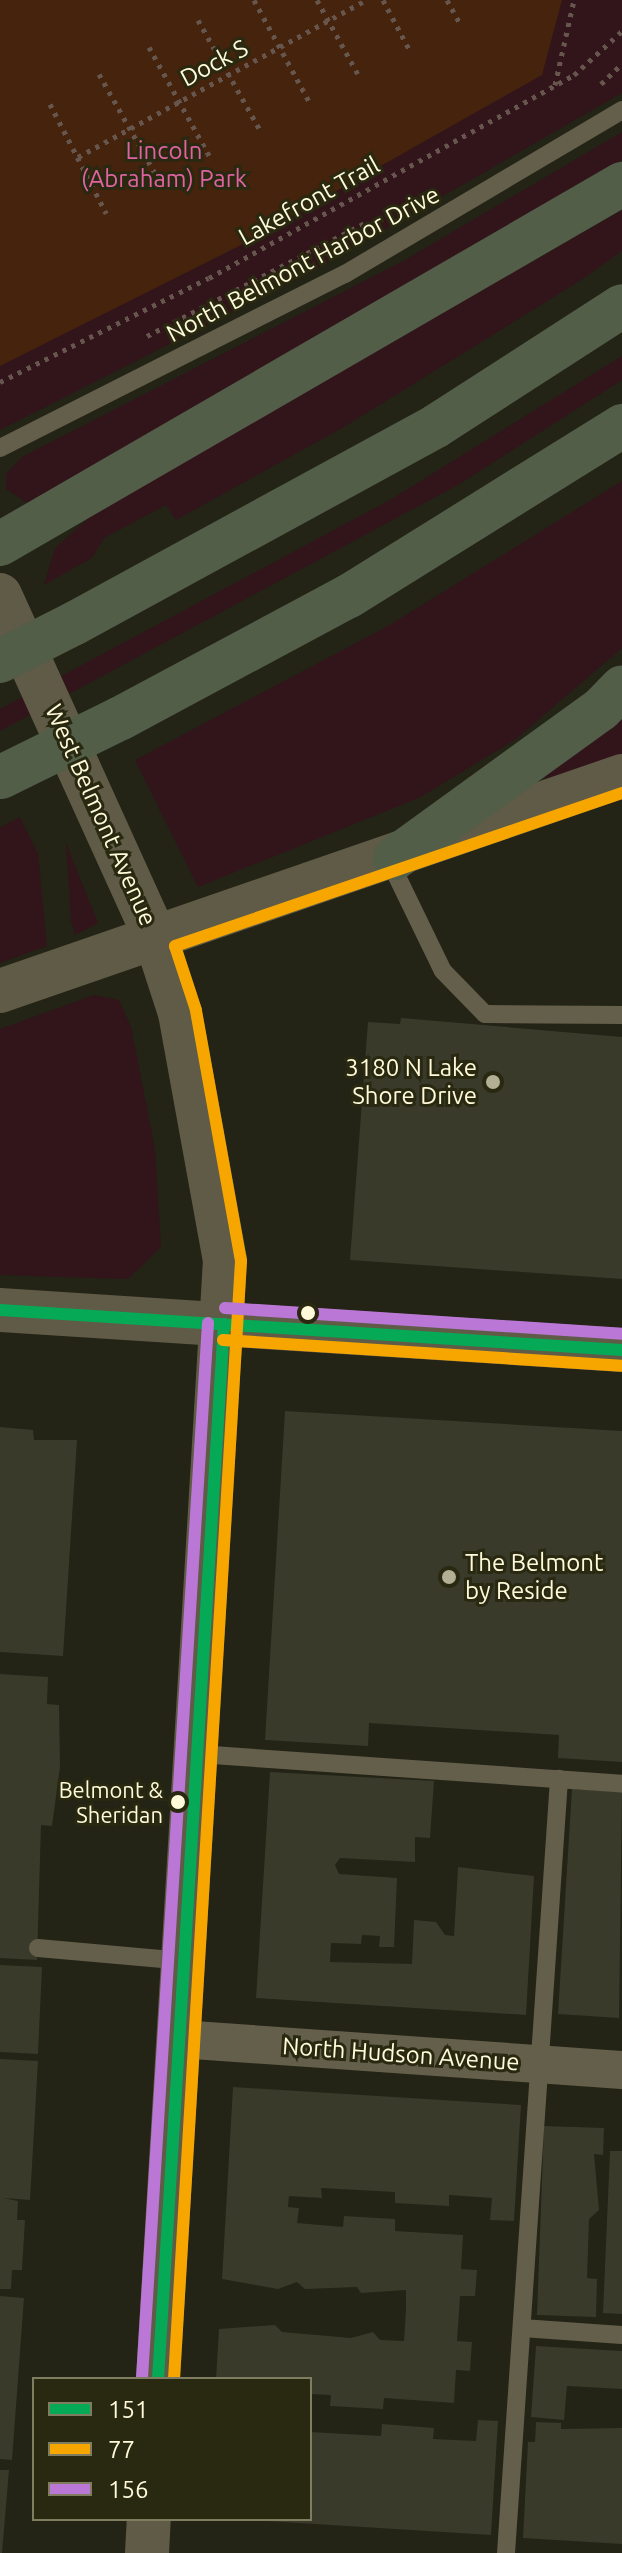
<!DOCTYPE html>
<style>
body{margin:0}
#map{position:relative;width:622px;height:2553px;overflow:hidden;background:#232316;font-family:Ubuntu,sans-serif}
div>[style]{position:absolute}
.green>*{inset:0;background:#31151b}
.water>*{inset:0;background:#45230c}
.building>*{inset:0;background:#3a3a2b}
.path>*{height:5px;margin-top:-2.5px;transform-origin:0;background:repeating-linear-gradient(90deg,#67564d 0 4px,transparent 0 10px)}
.lane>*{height:18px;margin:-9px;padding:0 9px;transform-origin:9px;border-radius:9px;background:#645f4b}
.street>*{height:38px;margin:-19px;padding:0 19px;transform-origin:19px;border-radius:19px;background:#645f4b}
.secondary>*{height:44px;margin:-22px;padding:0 22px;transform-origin:22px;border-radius:22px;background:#5f5b46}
.highway>*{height:44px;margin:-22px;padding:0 22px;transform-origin:22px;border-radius:22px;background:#525e48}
.highway-bridge>*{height:44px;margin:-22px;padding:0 22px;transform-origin:22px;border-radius:22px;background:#525e48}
.bus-1>*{height:12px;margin:-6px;padding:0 6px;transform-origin:6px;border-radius:6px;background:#06aa56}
.bus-2>*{height:12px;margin:-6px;padding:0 6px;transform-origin:6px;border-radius:6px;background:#f7a600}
.bus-3>*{height:12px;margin:-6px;padding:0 6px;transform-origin:6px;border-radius:6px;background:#ba77d6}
.dots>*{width:22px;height:22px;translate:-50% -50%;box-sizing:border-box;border:4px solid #292810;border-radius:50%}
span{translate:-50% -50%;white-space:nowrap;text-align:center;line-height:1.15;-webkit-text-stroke:6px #292810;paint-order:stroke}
.bus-label{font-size:22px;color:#fffad9}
.right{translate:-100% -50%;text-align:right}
.street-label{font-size:24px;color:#fffad9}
.park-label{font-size:24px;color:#e163a0}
.poi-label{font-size:24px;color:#fffad9}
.left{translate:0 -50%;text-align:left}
.legend{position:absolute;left:32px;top:2377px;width:280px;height:144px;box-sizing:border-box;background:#292810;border:2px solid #7f7c60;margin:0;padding:10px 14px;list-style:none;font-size:24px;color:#fffad9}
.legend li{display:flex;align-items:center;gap:16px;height:40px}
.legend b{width:40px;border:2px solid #7f7c60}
</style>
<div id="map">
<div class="green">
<div style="clip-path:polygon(0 0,622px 0,622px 93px,304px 276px,0 430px)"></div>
<div style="clip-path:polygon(622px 132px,622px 160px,431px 272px,27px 503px,6px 489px,6px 474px,22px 457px,405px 260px)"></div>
<div style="clip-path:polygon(622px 210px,622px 251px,578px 282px,344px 427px,176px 520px,166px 505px,104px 538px,92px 558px,44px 585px,55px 548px,93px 514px)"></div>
<div style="clip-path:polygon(622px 356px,622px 380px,458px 485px,0 731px,0 709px,390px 500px)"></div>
<div style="clip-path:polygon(622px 481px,622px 648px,516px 739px,421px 797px,198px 887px,135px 760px,388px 626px)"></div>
<div style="clip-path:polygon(622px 703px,622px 757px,551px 782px,545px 777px)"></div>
<div style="clip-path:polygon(20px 817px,38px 854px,47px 946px,0 963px,0 827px)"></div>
<div style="clip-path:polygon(66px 843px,98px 923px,75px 935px,71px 921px)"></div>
<div style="clip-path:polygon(94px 995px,119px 1000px,131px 1027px,155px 1149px,161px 1247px,128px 1279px,0 1275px,0 1029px)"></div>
</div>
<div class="water">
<div style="clip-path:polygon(0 0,562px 0,542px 75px,239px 246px,0 366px)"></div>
</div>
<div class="building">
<div style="clip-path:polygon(401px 1018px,622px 1037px,622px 1279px,350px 1260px,368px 1022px,400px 1024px)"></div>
<div style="clip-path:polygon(285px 1411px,622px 1431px,622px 1762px,558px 1758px,559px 1735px,369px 1723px,368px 1746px,265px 1740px)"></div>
<div style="clip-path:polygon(0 1427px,33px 1430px,34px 1440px,77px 1440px,63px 1656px,0 1652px)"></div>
<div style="clip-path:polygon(0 1674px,48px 1677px,47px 1704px,59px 1705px,60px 1767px,52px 1826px,41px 1825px,37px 1960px,0 1958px)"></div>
<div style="clip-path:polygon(270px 1772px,434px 1781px,430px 1838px,415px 1837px,415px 1862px,340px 1858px,335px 1865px,339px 1874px,397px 1878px,394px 1947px,379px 1947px,380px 1936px,362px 1935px,361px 1944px,331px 1943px,330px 1962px,412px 1964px,414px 1920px,436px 1922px,445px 1935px,454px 1936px,458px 1867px,534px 1876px,526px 2015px,256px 1998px)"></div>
<div style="clip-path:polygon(572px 1789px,622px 1792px,619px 2018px,558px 2014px)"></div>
<div style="clip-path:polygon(0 1965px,42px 1967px,38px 2054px,0 2052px)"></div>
<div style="clip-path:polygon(0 2059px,38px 2061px,30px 2200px,3px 2198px,18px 2201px,17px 2220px,25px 2220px,22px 2270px,12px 2270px,11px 2289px,0 2289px)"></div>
<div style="clip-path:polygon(233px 2087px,521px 2105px,514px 2221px,490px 2220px,492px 2198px,449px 2195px,449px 2206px,395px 2203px,395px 2192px,321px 2188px,322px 2198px,289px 2196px,288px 2207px,299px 2208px,297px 2223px,343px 2227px,344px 2216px,395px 2219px,395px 2231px,463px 2235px,461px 2269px,477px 2270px,475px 2296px,460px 2296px,457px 2341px,472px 2342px,470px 2371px,456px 2370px,454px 2403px,384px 2398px,383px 2409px,330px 2406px,331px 2395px,310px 2394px,310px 2379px,216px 2379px,219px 2329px,275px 2325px,282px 2332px,351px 2338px,373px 2332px,380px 2340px,404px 2341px,406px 2310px,406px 2290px,361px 2293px,357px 2287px,305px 2289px,297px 2282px,278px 2289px,222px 2279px)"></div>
<div style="clip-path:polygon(544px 2126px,604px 2128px,603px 2155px,594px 2154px,599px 2210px,589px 2219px,587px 2278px,597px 2279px,596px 2317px,537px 2315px)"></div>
<div style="clip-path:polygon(610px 2151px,622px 2151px,622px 2314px,603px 2313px)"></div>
<div style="clip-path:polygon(0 2296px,24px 2298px,12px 2460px,0 2459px)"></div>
<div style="clip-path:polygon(536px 2346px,622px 2351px,622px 2389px,567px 2386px,564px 2420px,531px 2417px)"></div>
<div style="clip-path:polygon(478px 2420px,498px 2421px,491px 2535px,267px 2521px,310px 2519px,310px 2432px,381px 2436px,382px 2424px,434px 2428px,433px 2439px,476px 2441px)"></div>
<div style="clip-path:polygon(536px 2422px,561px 2423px,561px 2429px,622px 2428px,622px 2544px,523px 2538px,528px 2442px,535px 2442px)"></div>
<div style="clip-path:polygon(0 2470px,9px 2470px,2px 2553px,0 2553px)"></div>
</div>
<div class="path">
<div style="left:254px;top:0;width:117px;rotate:61.5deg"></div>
<div style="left:317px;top:0;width:87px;rotate:61.1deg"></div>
<div style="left:383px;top:0;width:55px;rotate:62deg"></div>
<div style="left:447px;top:0;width:25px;rotate:61deg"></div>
<div style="left:198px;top:20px;width:126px;rotate:60.6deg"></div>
<div style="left:149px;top:47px;width:126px;rotate:61deg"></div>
<div style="left:99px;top:74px;width:126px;rotate:60.6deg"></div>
<div style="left:601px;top:84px;width:29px;rotate:-44deg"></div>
<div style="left:555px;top:85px;width:87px;rotate:-77.4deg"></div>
<div style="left:50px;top:104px;width:123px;rotate:62.8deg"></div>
<div style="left:78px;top:157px;width:328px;rotate:-28.6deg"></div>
<div style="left:147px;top:336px;width:246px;rotate:-27.4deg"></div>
<div style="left:0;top:382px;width:233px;rotate:-26.5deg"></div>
<div style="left:209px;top:278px;width:418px;rotate:-29.1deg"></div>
<div style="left:574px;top:75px;width:65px;rotate:-42.5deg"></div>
</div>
<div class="lane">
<div style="left:0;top:448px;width:386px;rotate:-26.8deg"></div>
<div style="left:345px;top:274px;width:322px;rotate:-30.6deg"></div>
<div style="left:389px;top:860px;width:123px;rotate:64.1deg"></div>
<div style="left:443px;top:971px;width:60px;rotate:45.7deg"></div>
<div style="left:485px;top:1014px;width:137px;rotate:0.4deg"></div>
<div style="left:198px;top:1754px;width:425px;rotate:4deg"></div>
<div style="left:38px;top:1948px;width:148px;rotate:5.1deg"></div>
<div style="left:522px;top:2328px;width:100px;rotate:4deg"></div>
<div style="left:506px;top:2553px;width:776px;rotate:-86.08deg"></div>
</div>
<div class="street">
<div style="left:179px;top:2039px;width:444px;rotate:4deg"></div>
</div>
<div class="secondary">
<div style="left:0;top:595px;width:375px;rotate:65.6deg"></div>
<div style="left:155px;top:936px;width:81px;rotate:72deg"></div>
<div style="left:180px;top:1013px;width:251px;rotate:79.7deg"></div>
<div style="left:225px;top:1260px;width:1121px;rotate:93.43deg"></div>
<div style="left:0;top:991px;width:658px;rotate:-19.07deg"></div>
<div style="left:0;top:1310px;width:623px;rotate:3.68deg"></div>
<div style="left:147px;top:2553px;width:34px;rotate:-87deg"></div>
</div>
<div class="highway">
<div style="left:0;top:544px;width:719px;rotate:-30.06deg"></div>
<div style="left:75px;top:623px;width:411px;rotate:-28.6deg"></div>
<div style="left:436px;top:426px;width:221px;rotate:-32.8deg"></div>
<div style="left:121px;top:718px;width:259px;rotate:-28.2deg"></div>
<div style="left:349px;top:596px;width:322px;rotate:-31.9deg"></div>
<div style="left:395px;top:858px;width:254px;rotate:-35.9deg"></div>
<div style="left:601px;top:709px;width:30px;rotate:-46deg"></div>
</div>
<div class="highway-bridge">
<div style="left:0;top:661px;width:84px;rotate:-26.9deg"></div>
<div style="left:1px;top:777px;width:134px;rotate:-26.2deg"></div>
</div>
<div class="bus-1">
<div style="left:0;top:1310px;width:623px;rotate:3.68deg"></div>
<div style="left:158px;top:2379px;width:1057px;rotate:-86.42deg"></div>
</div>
<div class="bus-2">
<div style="left:223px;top:1340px;width:399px;rotate:3.7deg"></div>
<div style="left:174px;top:2379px;width:1120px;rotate:-86.57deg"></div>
<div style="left:241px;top:1261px;width:255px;rotate:-100.2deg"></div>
<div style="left:196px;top:1010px;width:67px;rotate:-108.2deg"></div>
<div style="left:175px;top:946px;width:472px;rotate:-18.9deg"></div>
</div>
<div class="bus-3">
<div style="left:225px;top:1308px;width:398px;rotate:3.7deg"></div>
<div style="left:142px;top:2378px;width:1057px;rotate:-86.42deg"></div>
</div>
<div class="dots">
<div style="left:493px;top:1082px;background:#b2af95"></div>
<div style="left:308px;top:1313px;background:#fffad9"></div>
<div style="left:449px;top:1577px;background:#b2af95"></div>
<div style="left:178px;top:1802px;background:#fffad9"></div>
</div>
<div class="bus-label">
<span class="right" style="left:163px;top:1802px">Belmont &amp;<br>Sheridan</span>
</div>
<div class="street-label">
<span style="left:214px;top:63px;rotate:-28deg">Dock S</span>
<span style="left:309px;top:201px;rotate:-29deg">Lakefront Trail</span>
<span style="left:303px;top:264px;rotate:-28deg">North Belmont Harbor Drive</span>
<span style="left:101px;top:815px;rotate:66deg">West Belmont Avenue</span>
<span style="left:401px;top:2054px;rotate:4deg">North Hudson Avenue</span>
</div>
<div class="park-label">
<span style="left:164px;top:165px">Lincoln<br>(Abraham) Park</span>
</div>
<div class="poi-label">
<span class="right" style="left:477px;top:1082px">3180 N Lake<br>Shore Drive</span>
<span class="left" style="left:465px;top:1577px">The Belmont<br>by Reside</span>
</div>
<ul class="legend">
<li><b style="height:10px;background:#06aa56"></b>151</li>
<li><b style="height:10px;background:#f7a600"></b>77</li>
<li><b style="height:10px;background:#ba77d6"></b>156</li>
</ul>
</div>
